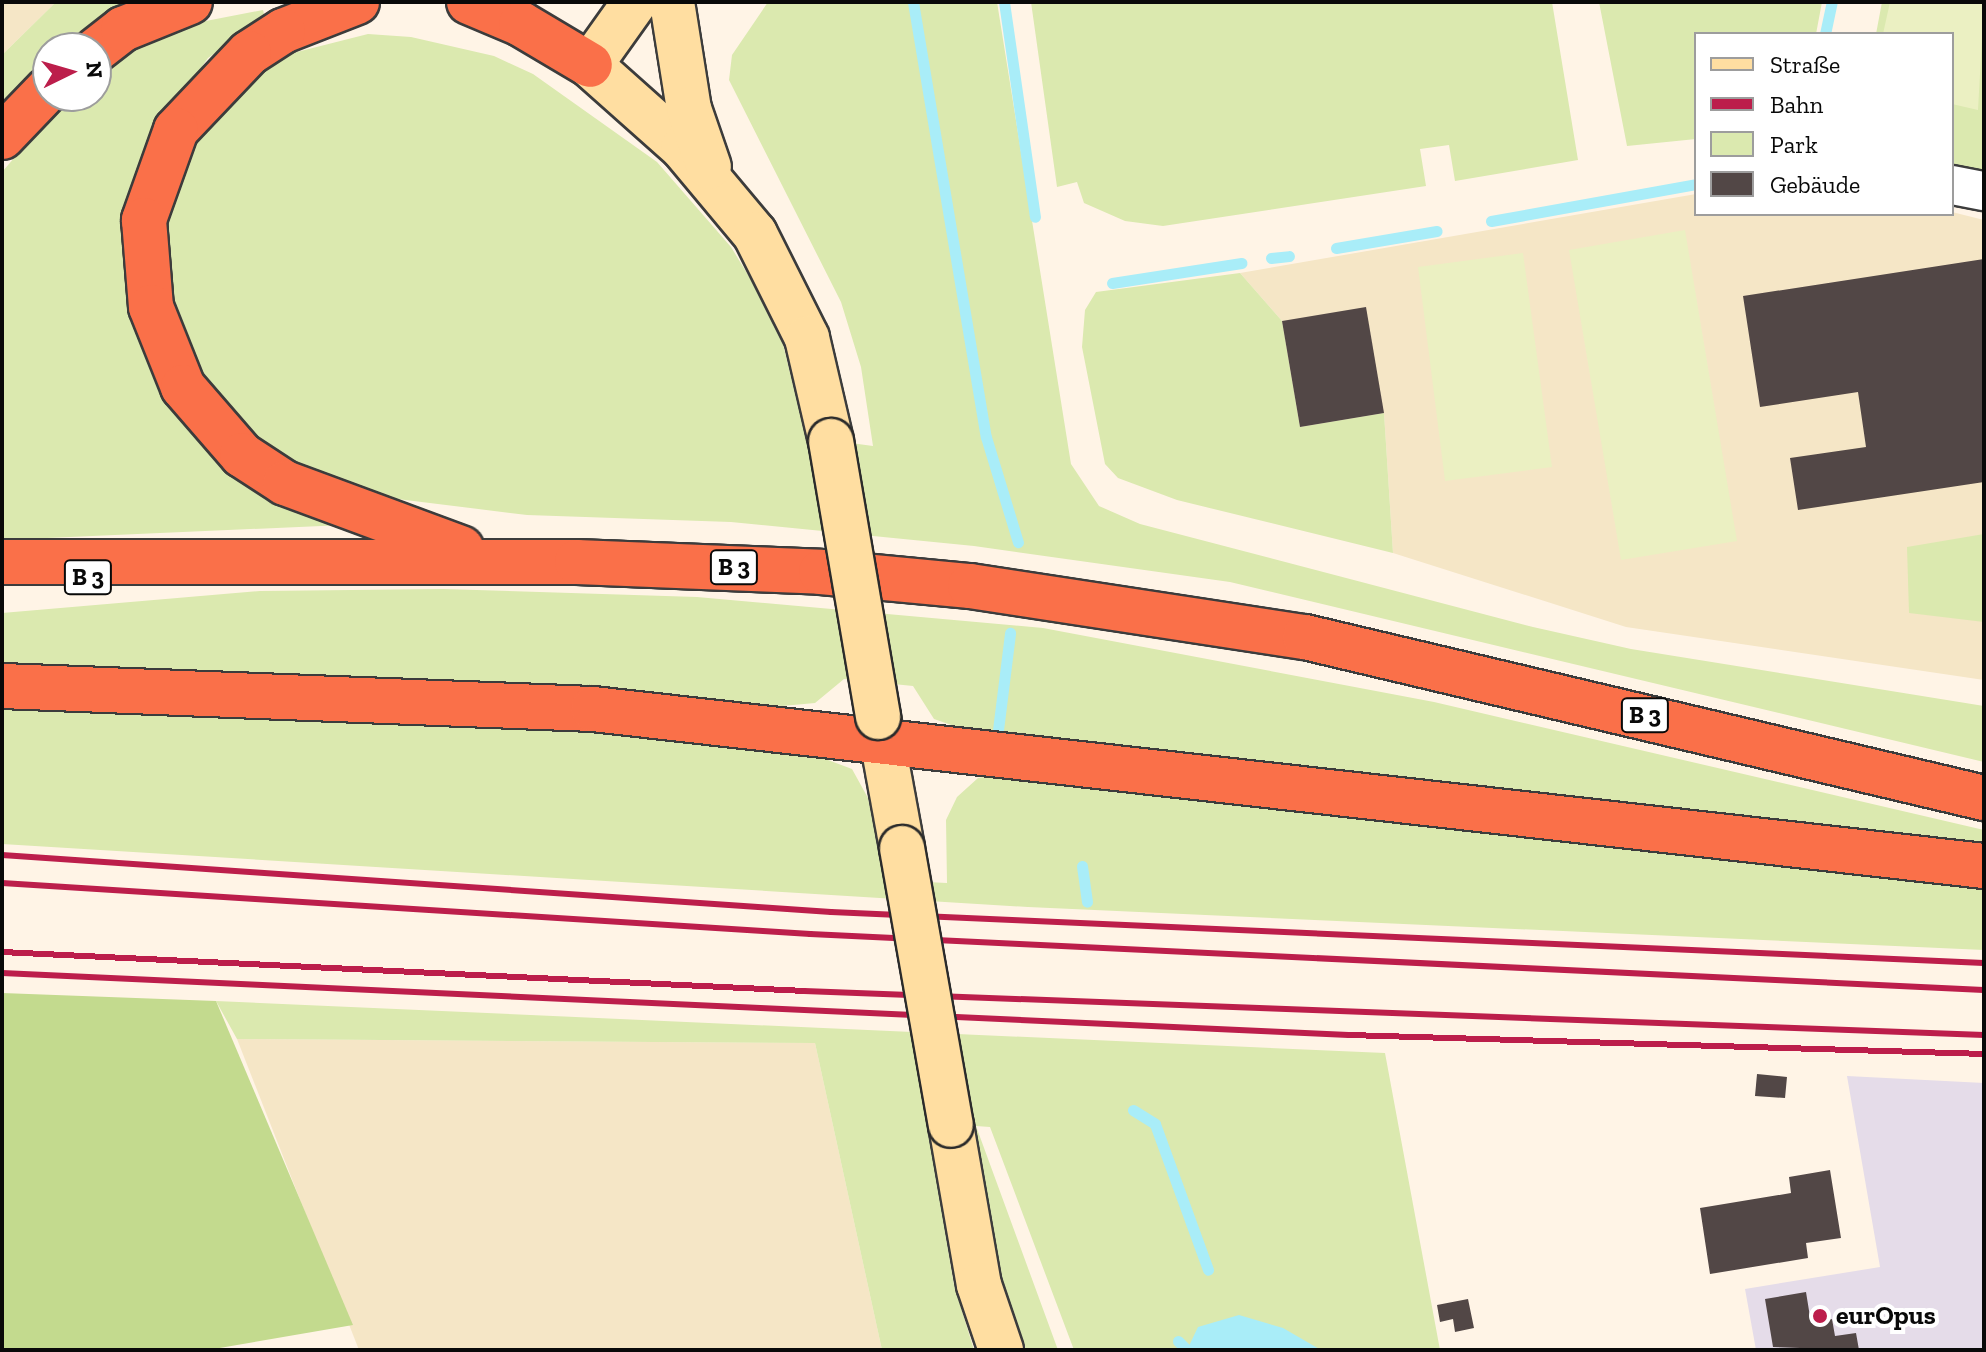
<!DOCTYPE html>
<meta charset="utf-8">
<style>
body{margin:0}
#map{position:relative;width:1986px;height:1352px;overflow:hidden;background:#fff4e6;font-family:"Zilla Slab",serif}
div>[style]{position:absolute}
.industrial>*{inset:0;background:#e5dce9}
.farmland>*{inset:0;background:#f5e6c6}
.green>*{inset:0;background:#dbe9af}
.forest>*{inset:0;background:#c3da8e}
.pitch>*{inset:0;background:#ebf0c2}
.water>*{inset:0;background:#a9edf8}
.stream>*{height:11px;margin:-5.5px;padding:0 5.5px;transform-origin:5.5px;border-radius:5.5px;background:#a9edf8}
.building>*{inset:0;background:#524746}
.roads{filter:drop-shadow(2px 0 #3c3c3c) drop-shadow(-2px 0 #3c3c3c) drop-shadow(0 2px #3c3c3c) drop-shadow(0 -2px #3c3c3c)}
.street>*{height:38px;margin:-19px;padding:0 19px;transform-origin:19px;border-radius:19px;background:#fff}
.secondary>*{height:44px;margin:-22px;padding:0 22px;transform-origin:22px;border-radius:22px;background:#ffdea1}
.highway>*{height:44px;margin:-22px;padding:0 22px;transform-origin:22px;border-radius:22px;background:#fa7049}
.rail>*{height:6px;margin:-3px;padding:0 3px;transform-origin:3px;border-radius:3px;background:#bc1e4b}
.bridges{filter:drop-shadow(2px 0 #2b2b2b) drop-shadow(-2px 0 #2b2b2b) drop-shadow(0 2px #2b2b2b) drop-shadow(0 -2px #2b2b2b)}
.secondary-bridge>*{height:44px;margin:-22px;padding:0 22px;transform-origin:22px;border-radius:22px;background:#ffdea1}
.dots>*{width:22px;height:22px;translate:-50% -50%;box-sizing:border-box;border:4px solid #fff;border-radius:50%}
span{translate:-50% -50%;white-space:nowrap;text-align:center;line-height:1.15;-webkit-text-stroke:8px #fff;paint-order:stroke}
.shield-label span{padding:2px 6px;background:#fff;border:2px solid;border-radius:6px;-webkit-text-stroke-width:0}
.shield-label{font-size:24px;color:#090909;font-weight:700}
.poi-label{font-size:26px;color:#090909;font-weight:700}
.left{translate:0 -50%;text-align:left}
.frame{position:absolute;inset:0;border:4px solid #090909;pointer-events:none}
.legend{position:absolute;left:1694px;top:32px;width:260px;height:184px;box-sizing:border-box;background:#fff;border:2px solid #9d9d9d;margin:0;padding:10px 14px;list-style:none;font-size:24px;color:#090909}
.legend li{display:flex;align-items:center;gap:16px;height:40px}
.legend b{width:40px;border:2px solid #9d9d9d}
.north{position:absolute;left:32px;top:32px;width:80px;height:80px;box-sizing:border-box;background:#fff;border:2px solid #9d9d9d;border-radius:50%;rotate:85deg;font-size:22px;font-weight:700;line-height:32px;text-align:center;color:#090909}
.north::after{content:'';display:block;margin:auto;width:28px;height:36px;background:#bc1e4b;clip-path:polygon(50% 0,100% 100%,50% 72%,0 100%)}
</style>
<div id="map">
<div class="industrial">
<div style="clip-path:polygon(1847px 1076px,1984px 1083px,1984px 1350px,1756px 1350px,1745px 1289px,1880px 1267px)"></div>
</div>
<div class="farmland">
<div style="clip-path:polygon(2px 2px,56px 2px,2px 55px)"></div>
<div style="clip-path:polygon(1696px 194px,1696px 214px,1952px 212px,1984px 220px,1984px 680px,1626px 627px,1393px 553px,1384px 413px,1300px 427px,1282px 321px,1240px 273px)"></div>
<div style="clip-path:polygon(237px 1039px,815px 1043px,882px 1350px,359px 1350px)"></div>
</div>
<div class="green">
<div style="clip-path:polygon(56px 2px,135px 2px,68px 48px,48px 48px,48px 64px,2px 110px,2px 55px)"></div>
<div style="clip-path:polygon(768px 2px,997px 2px,1071px 464px,1099px 506px,1140px 524px,1533px 627px,1631px 649px,1984px 706px,1984px 762px,1230px 582px,974px 546px,731px 522px,527px 515px,365px 495px,257px 444px,211px 402px,172px 318px,165px 245px,170px 203px,195px 142px,230px 94px,281px 56px,368px 34px,411px 37px,494px 56px,533px 74px,657px 162px,731px 247px,778px 324px,806px 437px,873px 446px,861px 367px,841px 302px,729px 80px,732px 55px)"></div>
<div style="clip-path:polygon(1031px 2px,1552px 2px,1578px 160px,1455px 181px,1449px 145px,1420px 149px,1426px 186px,1163px 226px,1125px 221px,1084px 203px,1077px 182px,1057px 187px)"></div>
<div style="clip-path:polygon(1599px 2px,1822px 2px,1816px 34px,1696px 34px,1696px 139px,1627px 146px)"></div>
<div style="clip-path:polygon(1882px 2px,1984px 2px,1984px 176px,1952px 170px,1952px 34px,1876px 34px)"></div>
<div style="clip-path:polygon(263px 10px,265px 18px,208px 58px,149px 142px,124px 235px,126px 291px,145px 357px,180px 413px,344px 525px,2px 540px,2px 172px,54px 112px,72px 96px,96px 96px,96px 75px,140px 46px,180px 26px)"></div>
<div style="clip-path:polygon(1240px 273px,1282px 321px,1300px 427px,1384px 413px,1393px 553px,1177px 500px,1118px 478px,1105px 464px,1082px 347px,1085px 310px,1096px 292px)"></div>
<div style="clip-path:polygon(1984px 534px,1984px 622px,1909px 613px,1907px 547px)"></div>
<div style="clip-path:polygon(443px 589px,697px 597px,1043px 628px,1434px 702px,1984px 830px,1984px 846px,960px 728px,934px 719px,913px 686px,844px 679px,815px 703px,782px 706px,500px 682px,2px 666px,2px 613px,260px 591px)"></div>
<div style="clip-path:polygon(2px 704px,394px 717px,796px 748px,852px 769px,868px 798px,885px 880px,947px 883px,946px 820px,957px 797px,978px 778px,1013px 772px,1984px 884px,1984px 950px,1028px 907px,2px 844px)"></div>
<div style="clip-path:polygon(216px 1001px,1385px 1053px,1440px 1350px,1074px 1350px,990px 1127px,976px 1126px,1058px 1350px,1022px 1350px,997px 1260px,975px 1127px,927px 1123px,954px 1285px,974px 1350px,882px 1350px,815px 1043px,237px 1039px)"></div>
</div>
<div class="forest">
<div style="clip-path:polygon(2px 993px,216px 1001px,353px 1325px,208px 1350px,2px 1350px)"></div>
</div>
<div class="pitch">
<div style="clip-path:polygon(1890px 2px,1984px 2px,1978px 110px,1952px 104px,1952px 34px,1883px 34px)"></div>
<div style="clip-path:polygon(1685px 230px,1737px 541px,1621px 560px,1569px 250px)"></div>
<div style="clip-path:polygon(1523px 253px,1552px 467px,1445px 481px,1418px 267px)"></div>
</div>
<div class="water">
<div style="clip-path:polygon(1239px 1315px,1283px 1328px,1321px 1350px,1187px 1350px,1198px 1327px)"></div>
</div>
<div class="stream">
<div style="left:913px;top:2px;width:441px;rotate:80.5deg"></div>
<div style="left:986px;top:437px;width:110px;rotate:73.1deg"></div>
<div style="left:1004px;top:2px;width:217px;rotate:81.8deg"></div>
<div style="left:1825px;top:34px;width:33px;rotate:-78deg"></div>
<div style="left:1491px;top:221px;width:208px;rotate:-10.2deg"></div>
<div style="left:1336px;top:248px;width:102px;rotate:-9.6deg"></div>
<div style="left:1271px;top:258px;width:18px;rotate:-6deg"></div>
<div style="left:1112px;top:283px;width:131px;rotate:-8.8deg"></div>
<div style="left:998px;top:730px;width:98px;rotate:-82.9deg"></div>
<div style="left:1082px;top:866px;width:36px;rotate:82deg"></div>
<div style="left:1133px;top:1110px;width:26px;rotate:32deg"></div>
<div style="left:1155px;top:1124px;width:155px;rotate:70deg"></div>
<div style="left:1178px;top:1341px;width:13px;rotate:45deg"></div>
</div>
<div class="building">
<div style="clip-path:polygon(1984px 259px,1984px 482px,1798px 510px,1790px 458px,1866px 447px,1858px 392px,1760px 407px,1743px 296px)"></div>
<div style="clip-path:polygon(1366px 307px,1384px 413px,1300px 427px,1282px 321px)"></div>
<div style="clip-path:polygon(1757px 1074px,1787px 1077px,1785px 1098px,1755px 1096px)"></div>
<div style="clip-path:polygon(1830px 1170px,1841px 1238px,1806px 1243px,1808px 1258px,1710px 1274px,1700px 1208px,1791px 1193px,1789px 1177px)"></div>
<div style="clip-path:polygon(1806px 1292px,1811px 1323px,1832px 1319px,1835px 1336px,1856px 1333px,1859px 1350px,1773px 1347px,1765px 1299px)"></div>
<div style="clip-path:polygon(1468px 1299px,1474px 1328px,1455px 1332px,1453px 1319px,1440px 1322px,1437px 1305px)"></div>
</div>
<div class="roads">
<div class="street">
<div style="left:1952px;top:185px;width:33px;rotate:11deg"></div>
</div>
<div class="secondary">
<div style="left:635px;top:2px;width:77px;rotate:125.5deg"></div>
<div style="left:590px;top:65px;width:125px;rotate:41.7deg"></div>
<div style="left:683px;top:148px;width:112px;rotate:50.1deg"></div>
<div style="left:755px;top:234px;width:116px;rotate:63.4deg"></div>
<div style="left:807px;top:338px;width:106px;rotate:76.9deg"></div>
<div style="left:672px;top:2px;width:108px;rotate:81deg"></div>
<div style="left:689px;top:109px;width:61px;rotate:71deg"></div>
<div style="left:878px;top:717px;width:133px;rotate:79.6deg"></div>
<div style="left:951px;top:1125px;width:162px;rotate:80.1deg"></div>
<div style="left:979px;top:1285px;width:69px;rotate:71.3deg"></div>
</div>
<div class="highway">
<div style="left:357px;top:2px;width:79px;rotate:158.6deg"></div>
<div style="left:283px;top:31px;width:40px;rotate:147.1deg"></div>
<div style="left:249px;top:53px;width:106px;rotate:133.5deg"></div>
<div style="left:176px;top:130px;width:96px;rotate:109.6deg"></div>
<div style="left:144px;top:220px;width:87px;rotate:85.4deg"></div>
<div style="left:151px;top:307px;width:86px;rotate:68.2deg"></div>
<div style="left:183px;top:387px;width:90px;rotate:49.1deg"></div>
<div style="left:242px;top:455px;width:51px;rotate:33.1deg"></div>
<div style="left:285px;top:483px;width:188px;rotate:20.3deg"></div>
<div style="left:469px;top:2px;width:56px;rotate:22.9deg"></div>
<div style="left:521px;top:24px;width:80px;rotate:30.7deg"></div>
<div style="left:96px;top:50px;width:34px;rotate:-38deg"></div>
<div style="left:123px;top:29px;width:72px;rotate:-21.9deg"></div>
<div style="left:2px;top:137px;width:66px;rotate:-46.2deg"></div>
<div style="left:2px;top:562px;width:575px"></div>
<div style="left:577px;top:562px;width:244px;rotate:2.3deg"></div>
<div style="left:821px;top:572px;width:150px;rotate:5.4deg"></div>
<div style="left:970px;top:586px;width:339px;rotate:8.7deg"></div>
<div style="left:1305px;top:637px;width:698px;rotate:13.34deg"></div>
<div style="left:2px;top:686px;width:591px;rotate:2.23deg"></div>
<div style="left:593px;top:709px;width:1400px;rotate:6.44deg"></div>
</div>
</div>
<div class="rail">
<div style="left:2px;top:855px;width:831px;rotate:3.93deg"></div>
<div style="left:831px;top:912px;width:1154px;rotate:2.53deg"></div>
<div style="left:2px;top:883px;width:810px;rotate:3.61deg"></div>
<div style="left:810px;top:934px;width:1175px;rotate:2.73deg"></div>
<div style="left:2px;top:952px;width:803px;rotate:2.78deg"></div>
<div style="left:804px;top:991px;width:1181px;rotate:2.14deg"></div>
<div style="left:2px;top:973px;width:1348px;rotate:2.64deg"></div>
<div style="left:1349px;top:1035px;width:635px;rotate:1.71deg"></div>
</div>
<div class="bridges">
<div class="secondary-bridge">
<div style="left:831px;top:441px;width:280px;rotate:80.3deg"></div>
<div style="left:902px;top:848px;width:281px;rotate:80deg"></div>
</div>
</div>
<div class="dots">
<div style="left:1820px;top:1316px;background:#bc1e4b"></div>
</div>
<div class="shield-label">
<span style="left:734px;top:567px">B 3</span>
<span style="left:88px;top:577px">B 3</span>
<span style="left:1645px;top:715px">B 3</span>
</div>
<div class="poi-label">
<span class="left" style="left:1836px;top:1316px">eurOpus</span>
</div>
<div class="frame"></div>
<ul class="legend">
<li><b style="height:10px;background:#ffdea1"></b>Straße</li>
<li><b style="height:10px;background:#bc1e4b"></b>Bahn</li>
<li><b style="height:22px;background:#dbe9af"></b>Park</li>
<li><b style="height:22px;background:#524746"></b>Gebäude</li>
</ul>
<div class="north">N</div>
</div>
